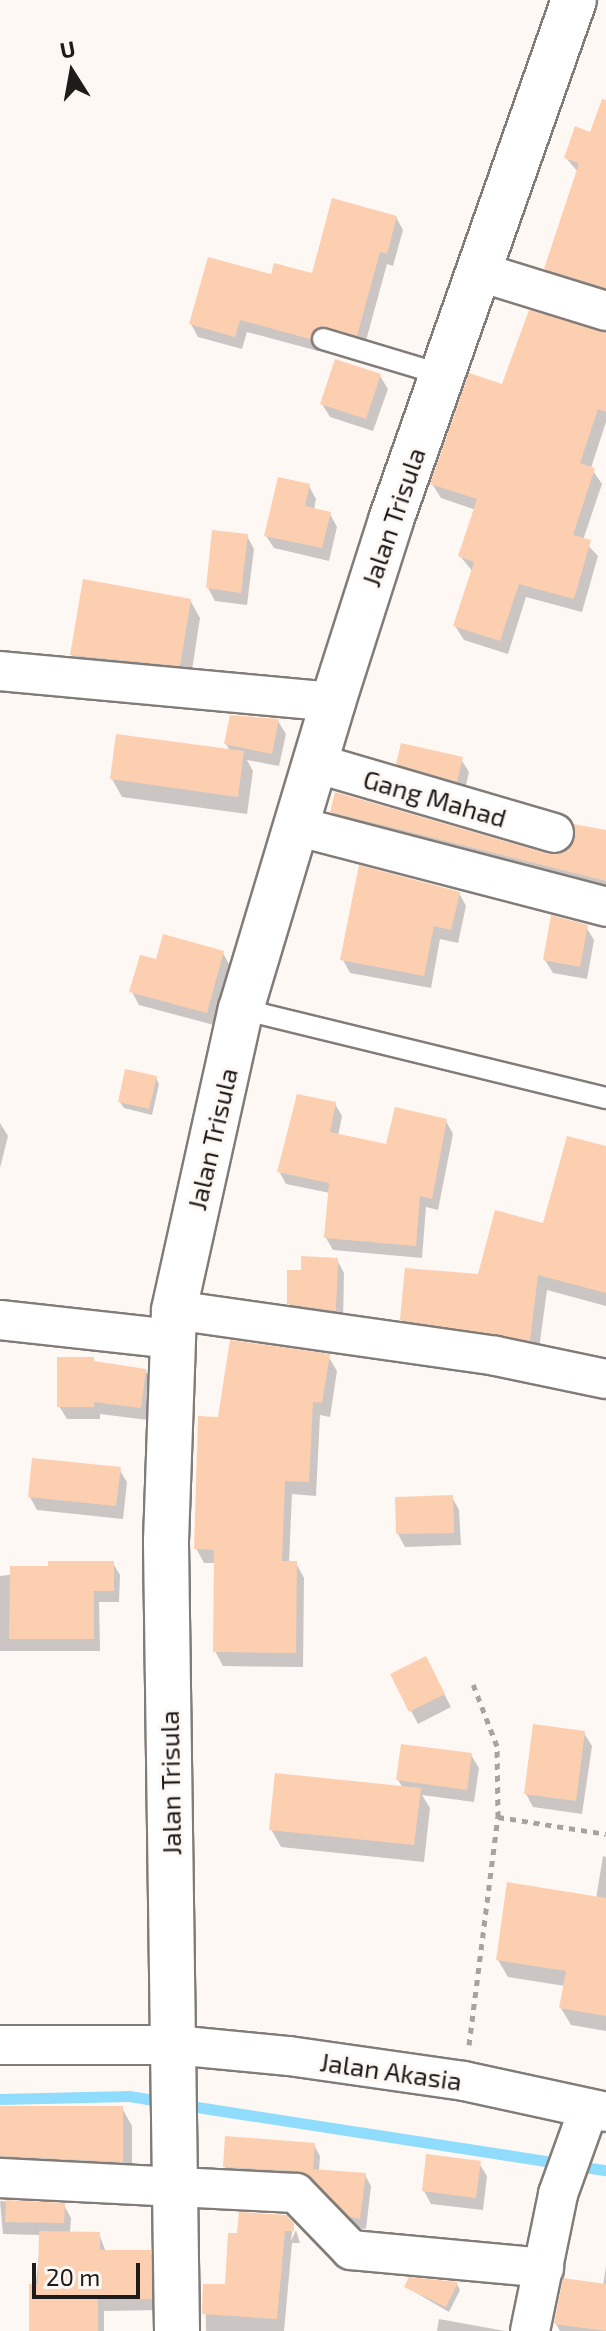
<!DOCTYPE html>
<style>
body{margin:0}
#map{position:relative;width:606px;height:2331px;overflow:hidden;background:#fef8f4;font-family:"Exo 2",sans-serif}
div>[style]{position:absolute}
.shadow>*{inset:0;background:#0003}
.stream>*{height:11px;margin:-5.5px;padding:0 5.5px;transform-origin:5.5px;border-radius:5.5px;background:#90dcfd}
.building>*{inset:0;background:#fdcfb1}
.path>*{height:5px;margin-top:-2.5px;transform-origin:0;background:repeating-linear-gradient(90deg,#a8a3a0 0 6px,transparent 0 12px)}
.roads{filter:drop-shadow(2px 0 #827c79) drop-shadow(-2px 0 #827c79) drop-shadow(0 2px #827c79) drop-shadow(0 -2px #827c79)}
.service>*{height:20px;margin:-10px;padding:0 10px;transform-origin:10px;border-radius:10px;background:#fff}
.minor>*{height:38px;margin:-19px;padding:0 19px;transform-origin:19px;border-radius:19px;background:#fff}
.tertiary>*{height:44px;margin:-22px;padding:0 22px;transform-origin:22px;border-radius:22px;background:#fff}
span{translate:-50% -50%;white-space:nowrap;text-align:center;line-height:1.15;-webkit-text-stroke:6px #fef8f4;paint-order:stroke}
.street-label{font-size:26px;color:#1e1c1a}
.north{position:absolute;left:32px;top:32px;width:80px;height:80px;-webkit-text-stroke:6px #fef8f4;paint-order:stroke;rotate:349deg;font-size:22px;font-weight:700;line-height:32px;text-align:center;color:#1e1c1a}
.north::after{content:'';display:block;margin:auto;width:28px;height:36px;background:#1e1c1a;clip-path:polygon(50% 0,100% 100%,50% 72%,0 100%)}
.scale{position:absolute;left:32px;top:2263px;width:108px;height:36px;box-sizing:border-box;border:4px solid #1e1c1a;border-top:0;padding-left:10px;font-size:24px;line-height:28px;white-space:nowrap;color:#1e1c1a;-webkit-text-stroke:6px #fef8f4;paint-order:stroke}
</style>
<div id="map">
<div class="shadow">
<div style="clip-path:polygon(606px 138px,606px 298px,553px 281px,546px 268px,578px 172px,566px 158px)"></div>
<div style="clip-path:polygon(396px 217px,403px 230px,393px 266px,387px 264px,364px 348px,328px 338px,318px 351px,247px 332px,242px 349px,198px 337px,191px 324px,272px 277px,313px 276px)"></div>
<div style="clip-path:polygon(606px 332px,606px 422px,591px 468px,602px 484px,583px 540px,598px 556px,582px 612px,526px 597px,508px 654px,464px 640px,455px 626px,473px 572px,460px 556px,476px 510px,441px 498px,432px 484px,503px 386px)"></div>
<div style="clip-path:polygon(380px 376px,388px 389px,373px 431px,330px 417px,322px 404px)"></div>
<div style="clip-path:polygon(309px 486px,316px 499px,314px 510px,330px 514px,337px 527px,329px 561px,274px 548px,266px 536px)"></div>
<div style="clip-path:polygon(247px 536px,254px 549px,247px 605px,215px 601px,208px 588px)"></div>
<div style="clip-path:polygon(190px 600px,200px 618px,190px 683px,83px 673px,72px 655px)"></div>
<div style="clip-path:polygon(278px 721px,286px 734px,279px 766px,247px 760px,253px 771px,247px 814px,122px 797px,112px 779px,230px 751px,226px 744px)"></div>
<div style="clip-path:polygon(461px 759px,469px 772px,464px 794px,406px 777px,398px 764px)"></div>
<div style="clip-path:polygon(332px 812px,549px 856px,606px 832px,606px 888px,339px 824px)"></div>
<div style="clip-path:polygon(459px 893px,466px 906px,458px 943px,440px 939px,431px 988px,350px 973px,343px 960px)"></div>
<div style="clip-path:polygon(586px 927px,594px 940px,587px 979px,553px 973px,545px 960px)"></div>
<div style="clip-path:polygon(223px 953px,230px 966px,214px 1025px,139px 1005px,132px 992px,157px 962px)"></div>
<div style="clip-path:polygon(156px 1078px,159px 1084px,152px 1115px,124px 1108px,120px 1102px)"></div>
<div style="clip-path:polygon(335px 1104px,342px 1116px,338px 1136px,387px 1146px,446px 1121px,453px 1134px,438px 1210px,426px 1207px,422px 1258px,333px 1250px,326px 1238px,330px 1193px,286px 1184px,279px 1171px)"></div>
<div style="clip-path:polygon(0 1123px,8px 1136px,0 1168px)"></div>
<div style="clip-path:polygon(606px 1148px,606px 1306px,547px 1290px,538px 1356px,411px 1335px,402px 1320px,480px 1277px,544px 1225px)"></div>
<div style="clip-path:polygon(337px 1260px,344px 1273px,343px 1323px,296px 1316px,289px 1303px,303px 1272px)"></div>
<div style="clip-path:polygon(328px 1356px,337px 1371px,330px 1417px,320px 1415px,316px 1496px,292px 1494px,289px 1563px,296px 1563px,304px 1578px,303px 1667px,223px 1666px,215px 1651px,216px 1563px,204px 1563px,196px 1548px,220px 1419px)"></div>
<div style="clip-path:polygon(93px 1359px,96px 1364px,145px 1370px,153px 1384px,148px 1420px,100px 1414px,100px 1419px,67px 1419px,59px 1406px)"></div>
<div style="clip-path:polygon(119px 1469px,127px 1482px,123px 1519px,37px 1510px,30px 1497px)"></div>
<div style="clip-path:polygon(452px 1497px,459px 1510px,461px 1545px,405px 1547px,398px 1534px)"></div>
<div style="clip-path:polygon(113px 1563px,120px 1575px,119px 1602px,99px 1602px,100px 1651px,0 1651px,0 1576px)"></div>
<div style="clip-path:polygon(433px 1672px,451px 1707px,418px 1724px,411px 1711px)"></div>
<div style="clip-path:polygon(584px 1733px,592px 1746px,582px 1814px,533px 1807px,526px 1794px)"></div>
<div style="clip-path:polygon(471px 1755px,479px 1768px,474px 1802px,422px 1795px,430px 1808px,424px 1862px,281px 1847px,271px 1829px,403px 1788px,398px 1780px)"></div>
<div style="clip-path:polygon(603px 1856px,606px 1857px,606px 2031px,571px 2025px,561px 2008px,565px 1986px,508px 1977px,498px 1960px,596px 1899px)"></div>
<div style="clip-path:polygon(0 2108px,122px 2108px,132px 2126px,132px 2180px,0 2164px)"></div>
<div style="clip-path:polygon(314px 2145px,320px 2156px,319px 2171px,365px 2175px,371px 2186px,366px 2229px,358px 2228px,320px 2189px,306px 2182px,231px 2178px,225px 2167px)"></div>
<div style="clip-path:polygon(479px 2163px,487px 2176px,483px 2210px,431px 2204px,424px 2191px)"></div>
<div style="clip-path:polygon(0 2201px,64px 2205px,71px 2218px,70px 2233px,99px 2234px,106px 2252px,150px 2252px,157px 2264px,157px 2310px,104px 2311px,104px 2331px,31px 2331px,41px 2235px,3px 2234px)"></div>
<div style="clip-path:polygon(293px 2224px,291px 2241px,296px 2230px,300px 2243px,292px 2243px,284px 2331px,206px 2331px,205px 2286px,227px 2286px,230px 2235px)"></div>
<div style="clip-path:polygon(606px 2266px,606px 2331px,560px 2331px,556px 2324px,603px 2286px)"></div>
<div style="clip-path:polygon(457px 2284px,460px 2290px,449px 2312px,406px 2287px)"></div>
<div style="clip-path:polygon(439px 2319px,505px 2331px,437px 2331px)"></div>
</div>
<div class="stream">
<div style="left:0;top:2099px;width:129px;rotate:-1.3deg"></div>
<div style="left:129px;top:2096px;width:38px;rotate:9deg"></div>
<div style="left:184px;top:2105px;width:427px;rotate:8.8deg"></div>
</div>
<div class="building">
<div style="clip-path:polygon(602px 99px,606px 100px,606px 288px,544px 269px,579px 163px,564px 158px,575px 126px,590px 132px)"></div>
<div style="clip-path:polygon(332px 198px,397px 216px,387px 254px,380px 252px,357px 336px,321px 326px,310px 339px,240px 320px,235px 337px,189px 324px,208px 257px,271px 274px,274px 263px,312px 273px)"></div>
<div style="clip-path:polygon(529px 310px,606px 332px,606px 412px,598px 409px,580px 463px,595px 468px,573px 535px,591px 540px,574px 599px,519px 584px,500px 641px,453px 626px,474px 562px,458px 556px,477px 499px,430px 484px,469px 373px,502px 384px)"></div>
<div style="clip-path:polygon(335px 359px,381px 374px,366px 419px,320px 404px)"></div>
<div style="clip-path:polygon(278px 477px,310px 484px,305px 506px,331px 512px,322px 548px,264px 536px)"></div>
<div style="clip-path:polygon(212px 530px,248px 534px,241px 593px,206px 588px)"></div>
<div style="clip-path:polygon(83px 579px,191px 599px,180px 666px,70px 655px)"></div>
<div style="clip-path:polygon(230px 715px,279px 719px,272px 754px,224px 744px)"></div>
<div style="clip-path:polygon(116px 734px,244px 751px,238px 797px,110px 779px)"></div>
<div style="clip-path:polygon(401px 743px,463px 757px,457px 782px,396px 764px)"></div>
<div style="clip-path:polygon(335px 792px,549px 854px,570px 848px,575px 838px,573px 824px,606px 830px,606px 881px,330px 812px)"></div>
<div style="clip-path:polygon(359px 865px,460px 892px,451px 930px,434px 926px,424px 976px,340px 960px)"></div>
<div style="clip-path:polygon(551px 915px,588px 925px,580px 967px,543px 960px)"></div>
<div style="clip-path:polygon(163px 934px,224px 951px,207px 1013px,129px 992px,140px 955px,156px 959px)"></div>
<div style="clip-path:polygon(125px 1069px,157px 1076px,149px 1109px,118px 1102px)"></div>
<div style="clip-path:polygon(297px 1094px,336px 1102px,330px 1132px,386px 1144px,395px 1107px,447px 1119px,432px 1199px,420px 1196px,416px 1246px,324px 1238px,329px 1183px,277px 1172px)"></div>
<div style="clip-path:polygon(567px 1136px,606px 1146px,606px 1293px,538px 1275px,530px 1341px,400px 1320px,405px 1268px,478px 1274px,495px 1210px,543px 1223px)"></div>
<div style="clip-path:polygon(301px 1256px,338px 1258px,336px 1311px,287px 1304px,287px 1270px,301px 1270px)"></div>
<div style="clip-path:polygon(230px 1340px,330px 1354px,322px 1403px,313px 1402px,309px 1482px,285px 1481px,282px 1561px,297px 1561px,296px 1653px,213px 1652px,214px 1550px,194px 1549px,198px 1416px,218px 1417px)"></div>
<div style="clip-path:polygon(57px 1357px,94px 1357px,94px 1361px,146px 1369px,141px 1408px,94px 1402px,94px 1407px,57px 1407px)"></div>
<div style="clip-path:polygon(32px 1458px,121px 1467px,116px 1506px,28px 1497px)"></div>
<div style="clip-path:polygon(453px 1495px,454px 1533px,396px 1534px,395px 1497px)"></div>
<div style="clip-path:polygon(48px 1561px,114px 1561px,114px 1591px,94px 1591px,94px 1639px,9px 1639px,10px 1566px,48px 1566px)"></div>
<div style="clip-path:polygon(426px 1656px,445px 1694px,409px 1712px,390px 1674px)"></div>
<div style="clip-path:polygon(533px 1724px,585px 1731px,576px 1801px,524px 1794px)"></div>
<div style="clip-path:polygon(401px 1744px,472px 1753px,467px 1790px,396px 1780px)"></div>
<div style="clip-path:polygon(275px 1773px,421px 1788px,414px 1845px,269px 1830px)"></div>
<div style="clip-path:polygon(507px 1882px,606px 1898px,606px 2016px,559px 2008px,566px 1971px,496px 1960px)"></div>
<div style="clip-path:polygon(0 2106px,123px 2106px,123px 2162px,0 2156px)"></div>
<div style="clip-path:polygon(225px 2136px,315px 2143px,313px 2169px,366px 2173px,360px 2219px,350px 2217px,312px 2178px,298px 2171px,223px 2167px)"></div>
<div style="clip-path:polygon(426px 2154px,481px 2161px,476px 2198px,422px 2191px)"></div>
<div style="clip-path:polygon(6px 2200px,65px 2203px,64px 2223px,5px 2222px)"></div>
<div style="clip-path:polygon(239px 2212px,286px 2215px,294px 2223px,294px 2231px,285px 2231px,277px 2319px,202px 2314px,203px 2284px,225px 2284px,228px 2233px,237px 2233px)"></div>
<div style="clip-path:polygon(39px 2231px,100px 2232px,100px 2250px,151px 2250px,152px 2299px,98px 2299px,98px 2331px,29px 2331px,29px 2284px,38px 2284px)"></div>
<div style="clip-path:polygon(409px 2277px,458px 2282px,446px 2307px,404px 2287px)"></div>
<div style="clip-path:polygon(563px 2278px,606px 2284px,606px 2331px,554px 2324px)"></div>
</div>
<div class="path">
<div style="left:498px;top:1817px;width:109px;rotate:8.9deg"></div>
<div style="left:469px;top:2045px;width:230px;rotate:-82.8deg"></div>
<div style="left:498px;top:1817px;width:71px;rotate:-90.8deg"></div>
<div style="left:497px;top:1746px;width:66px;rotate:-111.2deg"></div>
</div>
<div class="roads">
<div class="service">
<div style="left:323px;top:339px;width:125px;rotate:16.7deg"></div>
<div style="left:241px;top:1009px;width:376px;rotate:13.7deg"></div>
</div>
<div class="minor">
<div style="left:480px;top:272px;width:132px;rotate:17.2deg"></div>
<div style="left:0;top:671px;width:334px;rotate:5.3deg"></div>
<div style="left:315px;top:763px;width:249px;rotate:16.3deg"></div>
<div style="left:296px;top:826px;width:320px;rotate:14.6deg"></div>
<div style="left:174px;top:1310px;width:325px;rotate:8.1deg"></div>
<div style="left:496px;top:1356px;width:112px;rotate:11.8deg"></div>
<div style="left:0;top:1320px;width:172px;rotate:6.3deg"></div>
<div style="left:0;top:2045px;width:174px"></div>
<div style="left:174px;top:2045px;width:116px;rotate:5.5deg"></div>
<div style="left:289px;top:2056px;width:177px;rotate:8.1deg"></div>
<div style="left:464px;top:2081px;width:145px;rotate:12.3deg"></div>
<div style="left:0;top:2178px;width:296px;rotate:2.9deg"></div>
<div style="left:296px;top:2193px;width:79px;rotate:46deg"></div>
<div style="left:351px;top:2250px;width:194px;rotate:5.3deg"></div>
<div style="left:530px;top:2331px;width:140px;rotate:-78.4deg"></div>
<div style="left:558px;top:2194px;width:91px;rotate:-70.2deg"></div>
</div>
<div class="tertiary">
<div style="left:177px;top:2331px;width:790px;rotate:-90.8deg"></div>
<div style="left:166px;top:1541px;width:231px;rotate:-88deg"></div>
<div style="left:174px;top:1310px;width:308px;rotate:-77.5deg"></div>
<div style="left:241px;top:1009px;width:320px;rotate:-73.3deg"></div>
<div style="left:333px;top:702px;width:191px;rotate:-72.3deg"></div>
<div style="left:391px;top:520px;width:551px;rotate:-70.61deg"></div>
</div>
</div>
<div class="street-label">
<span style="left:393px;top:517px;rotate:-71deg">Jalan Trisula</span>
<span style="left:435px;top:798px;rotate:16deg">Gang Mahad</span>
<span style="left:212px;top:1139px;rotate:-77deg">Jalan Trisula</span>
<span style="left:170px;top:1783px;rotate:-91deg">Jalan Trisula</span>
<span style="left:391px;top:2071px;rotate:8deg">Jalan Akasia</span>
</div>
<div class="north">U</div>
<div class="scale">20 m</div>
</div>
